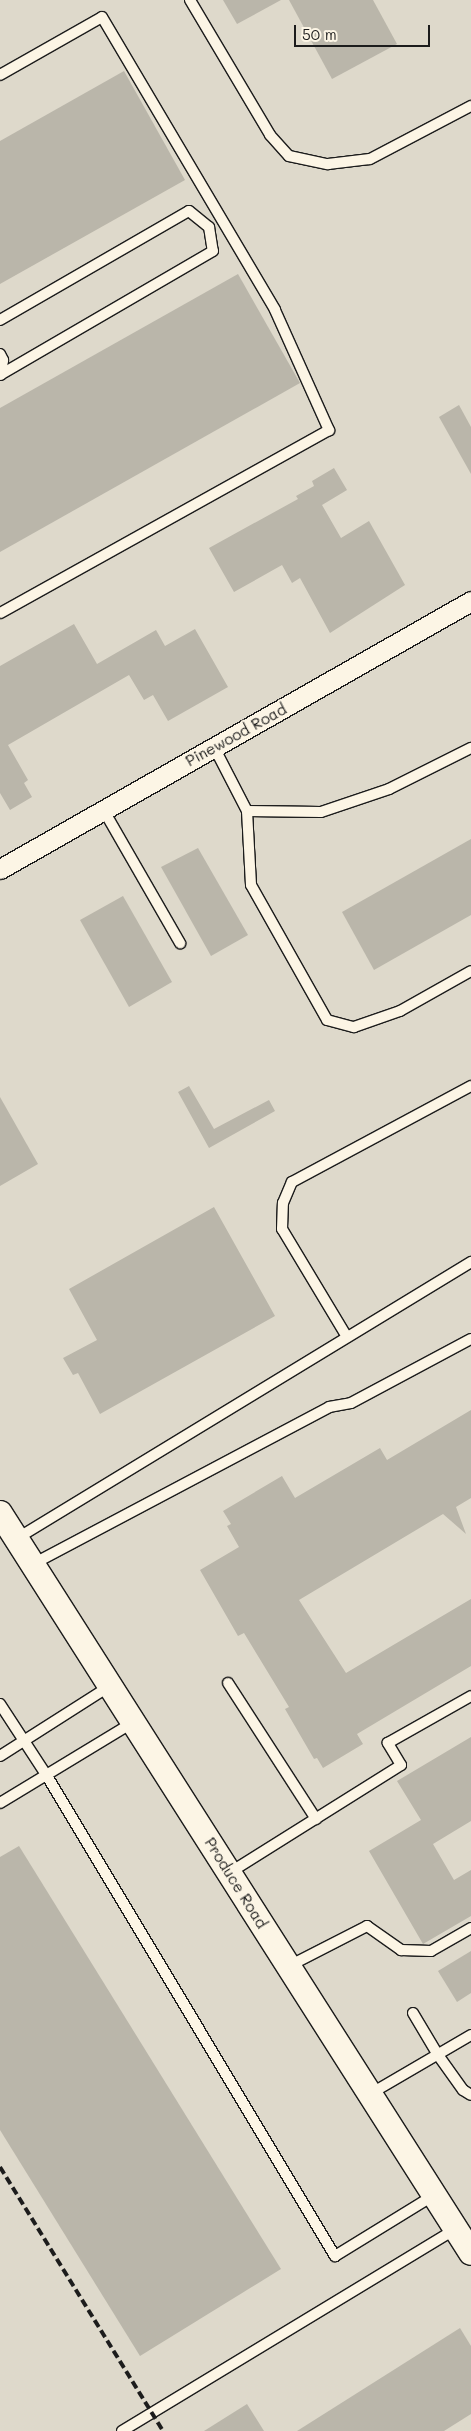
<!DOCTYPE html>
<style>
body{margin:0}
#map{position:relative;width:471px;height:2431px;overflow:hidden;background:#eee8d9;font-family:Mali,sans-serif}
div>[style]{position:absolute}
.built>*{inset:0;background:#ded9cb}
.building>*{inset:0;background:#bab6aa}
.roads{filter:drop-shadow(1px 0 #1c1c1c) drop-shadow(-1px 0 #1c1c1c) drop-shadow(0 1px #1c1c1c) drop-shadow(0 -1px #1c1c1c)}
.service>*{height:10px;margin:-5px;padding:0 5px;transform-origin:5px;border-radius:5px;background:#fcf5e5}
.minor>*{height:19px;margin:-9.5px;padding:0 9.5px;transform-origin:9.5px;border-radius:9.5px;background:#fcf5e5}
.tertiary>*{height:24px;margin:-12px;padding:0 12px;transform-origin:12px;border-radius:12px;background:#fcf5e5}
.rail>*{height:4px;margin-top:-2px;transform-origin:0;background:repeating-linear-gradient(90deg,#1c1c1c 0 8px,transparent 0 12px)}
span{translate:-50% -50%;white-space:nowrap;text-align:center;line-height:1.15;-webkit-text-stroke:4px #fcf5e5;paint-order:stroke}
.street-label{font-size:15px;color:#1c1c1c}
.scale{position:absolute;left:294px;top:25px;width:136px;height:22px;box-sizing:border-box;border:2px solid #1c1c1c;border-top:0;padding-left:6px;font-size:15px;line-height:18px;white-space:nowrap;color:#1c1c1c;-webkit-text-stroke:4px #fcf5e5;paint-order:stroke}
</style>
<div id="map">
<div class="built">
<div style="clip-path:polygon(0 0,471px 0,471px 2431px,0 2431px)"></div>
</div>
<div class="building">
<div style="clip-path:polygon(223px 0,281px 0,237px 24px)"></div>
<div style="clip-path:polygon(289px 0,373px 0,397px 44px,332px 79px)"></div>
<div style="clip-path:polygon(124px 71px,185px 180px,0 284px,0 141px)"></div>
<div style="clip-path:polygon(238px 274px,300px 383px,0 552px,0 408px)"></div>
<div style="clip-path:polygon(459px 405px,471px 427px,471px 474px,439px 417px)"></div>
<div style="clip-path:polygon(334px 468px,347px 490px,322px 505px,341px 538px,369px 521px,405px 585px,330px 633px,300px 578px,292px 583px,282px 565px,234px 592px,209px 548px,298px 499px,296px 496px,314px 486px,312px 481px)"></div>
<div style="clip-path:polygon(74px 624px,97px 664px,156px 630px,165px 646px,195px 629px,228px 687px,168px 721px,153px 695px,144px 700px,129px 675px,8px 745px,28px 780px,24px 783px,32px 797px,10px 810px,0 793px,0 666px)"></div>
<div style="clip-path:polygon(471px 839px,471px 915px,374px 970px,342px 912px)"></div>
<div style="clip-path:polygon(198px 848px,248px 935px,211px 956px,161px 867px)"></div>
<div style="clip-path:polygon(123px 896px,172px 982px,129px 1007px,80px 920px)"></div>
<div style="clip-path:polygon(189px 1086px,214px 1129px,269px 1100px,275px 1111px,209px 1148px,178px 1092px)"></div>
<div style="clip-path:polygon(0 1097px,38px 1164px,0 1186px)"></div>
<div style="clip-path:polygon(214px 1207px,275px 1316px,100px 1414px,78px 1373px,73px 1375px,63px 1358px,97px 1340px,69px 1289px)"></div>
<div style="clip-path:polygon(471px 1410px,471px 1498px,456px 1507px,466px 1534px,443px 1514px,299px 1600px,346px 1673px,471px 1599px,471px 1666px,357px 1734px,363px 1744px,323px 1768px,317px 1758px,314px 1759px,285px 1709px,289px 1707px,244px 1633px,238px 1636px,200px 1570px,239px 1547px,227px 1526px,231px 1524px,223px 1511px,282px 1476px,295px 1498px,380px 1448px,387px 1460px)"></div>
<div style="clip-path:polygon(471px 1737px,471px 1821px,433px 1844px,454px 1880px,471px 1870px,471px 1916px,423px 1944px,369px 1851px,421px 1820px,397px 1781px)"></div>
<div style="clip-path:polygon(19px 1846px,281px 2269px,140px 2356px,0 2130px,0 1857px)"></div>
<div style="clip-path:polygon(471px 1951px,471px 1993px,457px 2002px,438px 1971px)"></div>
<div style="clip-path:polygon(460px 2328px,471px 2346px,471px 2414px,444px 2431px,297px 2431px)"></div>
<div style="clip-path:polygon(247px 2404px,264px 2431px,204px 2431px)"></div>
</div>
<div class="roads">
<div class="service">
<div style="left:190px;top:0;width:157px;rotate:59.3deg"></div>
<div style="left:270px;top:135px;width:28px;rotate:48deg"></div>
<div style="left:289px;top:156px;width:40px;rotate:12deg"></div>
<div style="left:328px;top:164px;width:42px;rotate:-6.8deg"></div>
<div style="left:370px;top:159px;width:114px;rotate:-27.7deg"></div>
<div style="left:0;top:75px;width:117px;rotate:-29.6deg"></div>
<div style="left:102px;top:17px;width:340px;rotate:59.4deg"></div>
<div style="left:275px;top:310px;width:132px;rotate:65.8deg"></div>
<div style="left:329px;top:430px;width:376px;rotate:150.9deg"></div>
<div style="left:0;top:320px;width:218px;rotate:-30deg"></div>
<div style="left:189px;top:211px;width:26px;rotate:39deg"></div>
<div style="left:209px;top:227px;width:24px;rotate:81deg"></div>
<div style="left:213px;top:251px;width:246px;rotate:149.8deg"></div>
<div style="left:0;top:354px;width:7px;rotate:63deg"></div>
<div style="left:3px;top:360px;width:15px;rotate:98deg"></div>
<div style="left:214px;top:747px;width:72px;rotate:62.7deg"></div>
<div style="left:247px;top:811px;width:74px;rotate:86.9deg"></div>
<div style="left:251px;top:885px;width:155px;rotate:60.6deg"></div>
<div style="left:327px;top:1020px;width:28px;rotate:15deg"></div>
<div style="left:354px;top:1027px;width:49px;rotate:-19.2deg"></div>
<div style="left:400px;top:1011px;width:81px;rotate:-29.4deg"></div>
<div style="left:103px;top:809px;width:155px;rotate:60.1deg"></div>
<div style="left:247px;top:811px;width:74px;rotate:0.8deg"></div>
<div style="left:321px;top:812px;width:72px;rotate:-18.7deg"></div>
<div style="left:389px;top:789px;width:92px;rotate:-26.6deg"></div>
<div style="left:347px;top:1337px;width:126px;rotate:-121deg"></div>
<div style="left:282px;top:1229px;width:26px;rotate:-88deg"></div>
<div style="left:283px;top:1203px;width:23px;rotate:-67deg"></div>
<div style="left:292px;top:1182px;width:203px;rotate:-28.2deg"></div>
<div style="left:16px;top:1539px;width:533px;rotate:-31.33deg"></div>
<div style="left:33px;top:1564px;width:335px;rotate:-27.9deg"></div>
<div style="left:329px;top:1407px;width:22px;rotate:-10deg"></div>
<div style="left:351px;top:1403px;width:136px;rotate:-28.1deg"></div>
<div style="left:228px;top:1683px;width:162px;rotate:57.1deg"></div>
<div style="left:0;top:1704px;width:86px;rotate:56.9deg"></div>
<div style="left:47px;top:1776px;width:560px;rotate:59.04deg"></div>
<div style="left:335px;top:2256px;width:116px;rotate:-31.6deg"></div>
<div style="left:0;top:1756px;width:130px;rotate:-32.5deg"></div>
<div style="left:0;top:1803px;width:157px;rotate:-31.2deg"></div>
<div style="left:229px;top:1873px;width:203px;rotate:-32.1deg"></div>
<div style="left:401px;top:1765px;width:26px;rotate:-121deg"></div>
<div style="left:388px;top:1743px;width:95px;rotate:-29.5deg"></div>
<div style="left:289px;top:1966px;width:88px;rotate:-27.1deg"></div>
<div style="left:367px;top:1926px;width:42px;rotate:35.2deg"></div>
<div style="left:401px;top:1950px;width:30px;rotate:2deg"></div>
<div style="left:431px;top:1951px;width:46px;rotate:-29.9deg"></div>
<div style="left:413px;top:2013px;width:49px;rotate:59.2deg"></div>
<div style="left:438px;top:2055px;width:43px;rotate:54.5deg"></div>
<div style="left:463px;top:2090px;width:9px;rotate:32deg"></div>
<div style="left:370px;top:2094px;width:117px;rotate:-30.3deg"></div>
<div style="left:122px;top:2431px;width:390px;rotate:-31.2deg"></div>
</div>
<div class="minor">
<div style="left:0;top:869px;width:542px;rotate:-29.64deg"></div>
</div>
<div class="tertiary">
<div style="left:0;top:1513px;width:877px;rotate:57.52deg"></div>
</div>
</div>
<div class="rail">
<div style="left:0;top:2167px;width:310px;rotate:58.3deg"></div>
</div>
<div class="street-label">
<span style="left:236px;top:735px;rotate:-29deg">Pinewood Road</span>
<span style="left:236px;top:1883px;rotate:58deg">Produce Road</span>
</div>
<div class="scale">50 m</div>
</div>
